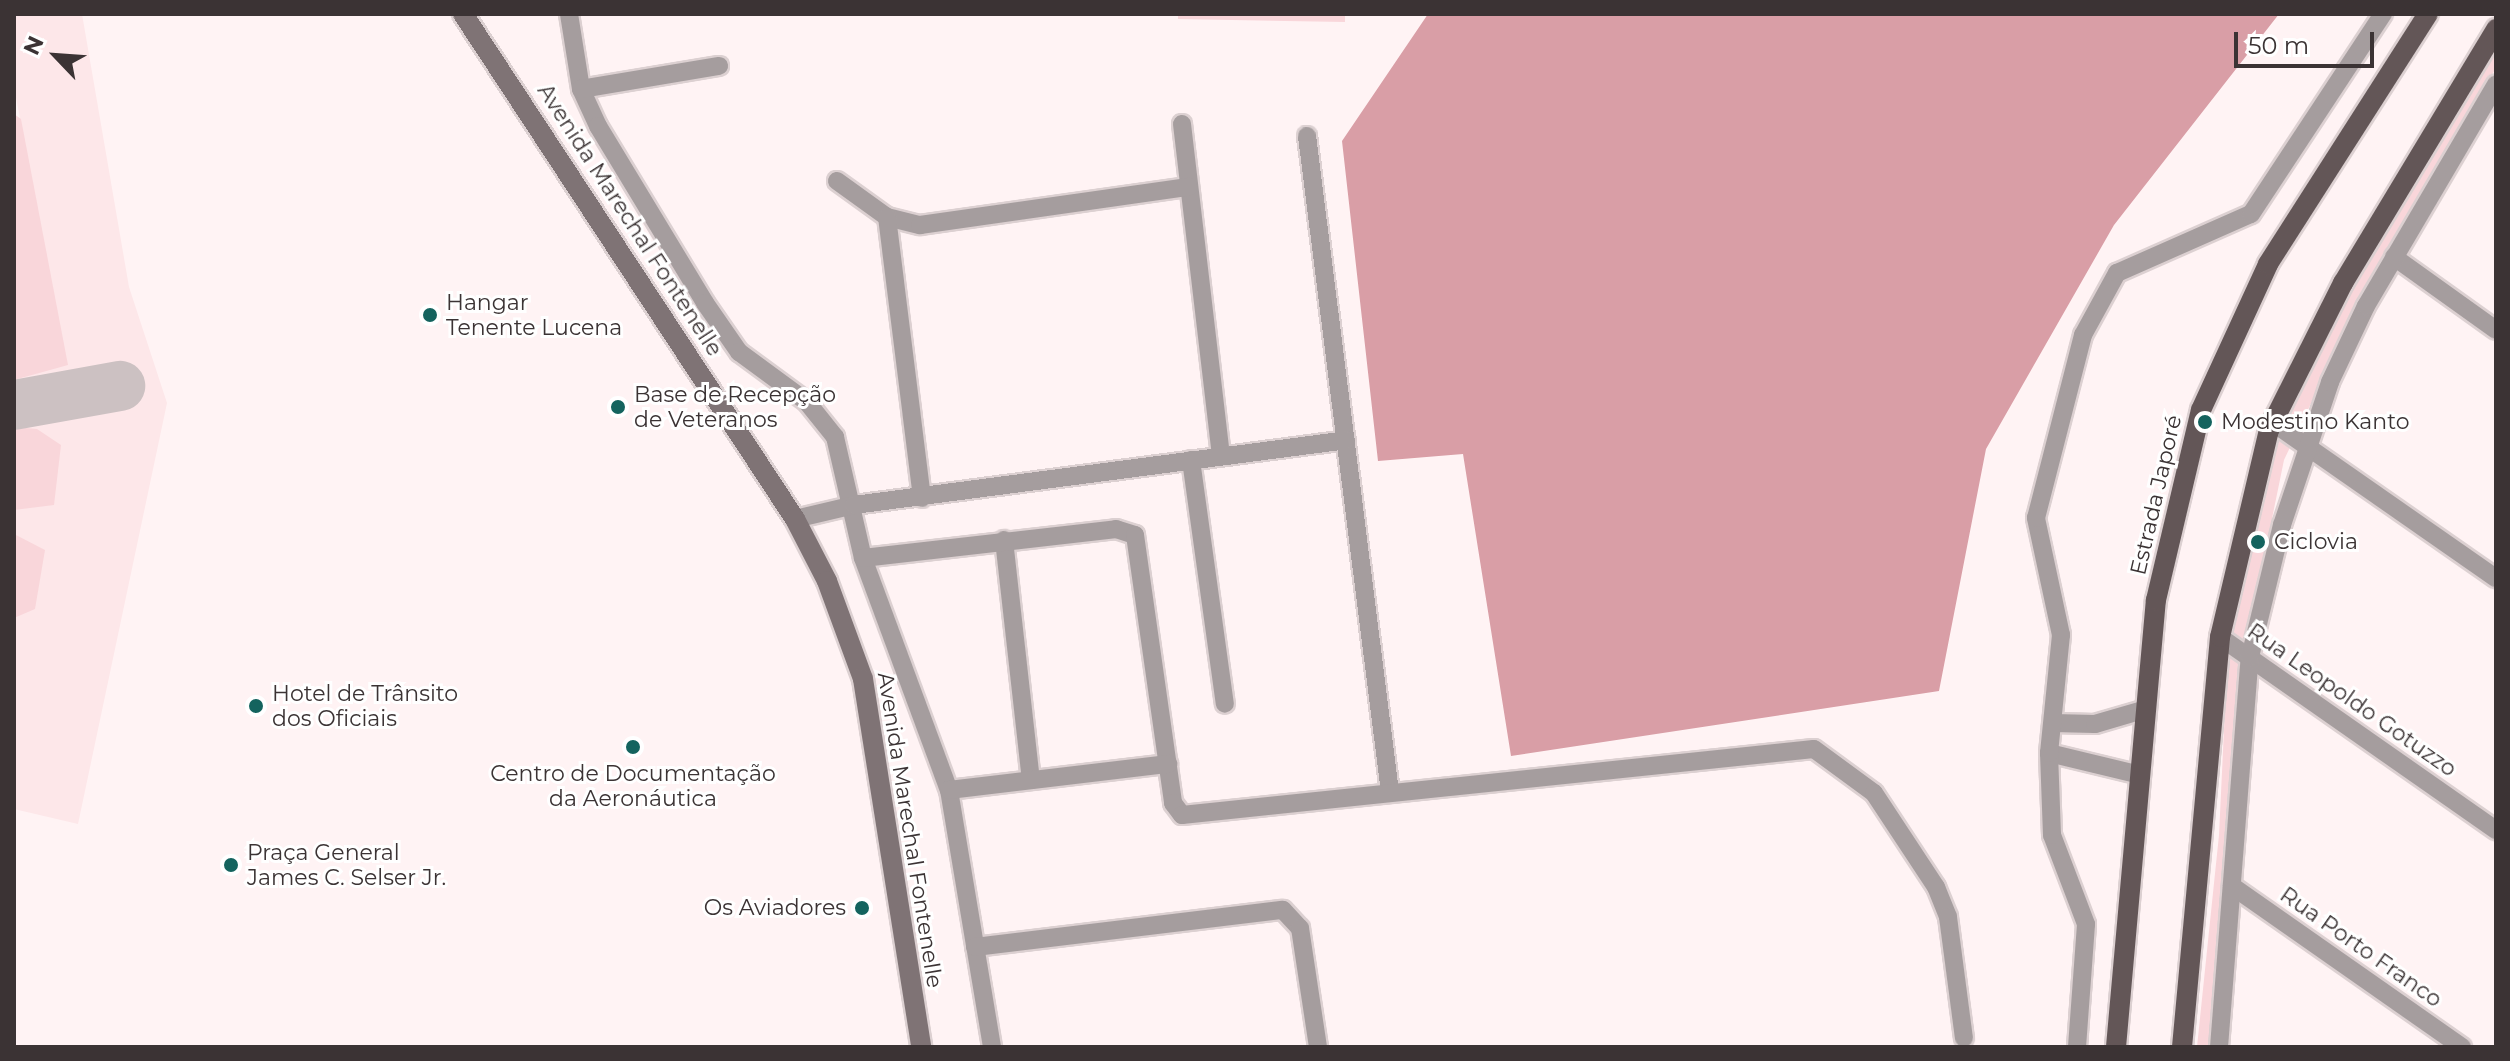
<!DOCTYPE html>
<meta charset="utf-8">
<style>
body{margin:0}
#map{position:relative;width:2510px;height:1061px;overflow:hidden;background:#fff3f4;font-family:Montserrat,sans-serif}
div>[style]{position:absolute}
.built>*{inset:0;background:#fde7e9}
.green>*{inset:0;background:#f9d6da}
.forest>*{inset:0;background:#d99ea6}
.taxiway>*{height:50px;margin:-25px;padding:0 25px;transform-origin:25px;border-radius:25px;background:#ccc1c2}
.roads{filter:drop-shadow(2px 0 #dcd0d1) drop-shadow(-2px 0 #dcd0d1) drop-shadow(0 2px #dcd0d1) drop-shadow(0 -2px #dcd0d1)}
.street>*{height:18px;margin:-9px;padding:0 9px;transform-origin:9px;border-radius:9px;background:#a59d9e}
.secondary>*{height:20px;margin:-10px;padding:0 10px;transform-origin:10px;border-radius:10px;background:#7f7375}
.primary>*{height:20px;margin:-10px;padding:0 10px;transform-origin:10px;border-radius:10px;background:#635657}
.dots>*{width:22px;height:22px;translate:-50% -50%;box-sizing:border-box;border:4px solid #fff;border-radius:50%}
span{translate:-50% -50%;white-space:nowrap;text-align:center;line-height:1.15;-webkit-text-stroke:6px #fff;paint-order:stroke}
.street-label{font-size:22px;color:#3b3334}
.poi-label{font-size:22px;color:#3b3334}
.left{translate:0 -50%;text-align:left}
.right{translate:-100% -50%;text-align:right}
.frame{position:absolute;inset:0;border:16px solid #3b3334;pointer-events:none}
.north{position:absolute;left:16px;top:16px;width:80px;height:80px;-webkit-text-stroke:6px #fff;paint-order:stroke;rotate:295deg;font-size:22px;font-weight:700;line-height:32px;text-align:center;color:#3b3334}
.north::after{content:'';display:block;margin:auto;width:28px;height:36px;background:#3b3334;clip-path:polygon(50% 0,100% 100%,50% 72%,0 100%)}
.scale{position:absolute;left:2234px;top:32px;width:140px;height:36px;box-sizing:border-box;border:4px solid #3b3334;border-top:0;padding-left:10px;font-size:24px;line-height:28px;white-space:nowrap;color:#3b3334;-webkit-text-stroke:6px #fff;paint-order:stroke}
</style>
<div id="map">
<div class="built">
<div style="clip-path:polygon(14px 14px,82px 14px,129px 287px,167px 403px,78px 824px,14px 809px,14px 380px,67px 364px,14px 87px)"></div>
</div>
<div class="green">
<div style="clip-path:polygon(1178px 14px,1345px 14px,1345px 22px,1178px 19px)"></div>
<div style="clip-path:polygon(2496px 44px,2496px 68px,2375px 269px,2284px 460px,2250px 626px,2211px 1047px,2197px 1047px,2219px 835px,2229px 625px,2271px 455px,2358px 264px)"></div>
<div style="clip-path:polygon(14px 114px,21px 119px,68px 365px,14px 380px)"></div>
<div style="clip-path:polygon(14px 427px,37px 429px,61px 445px,54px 505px,14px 510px)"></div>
<div style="clip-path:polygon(14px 534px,45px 550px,35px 609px,14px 618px)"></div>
</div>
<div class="forest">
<div style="clip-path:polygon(1428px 14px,2279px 14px,2114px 225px,1986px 449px,1939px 691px,1511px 756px,1463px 454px,1378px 461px,1342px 141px)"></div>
</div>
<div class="taxiway">
<div style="left:14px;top:405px;width:108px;rotate:-10.2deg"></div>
</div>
<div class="roads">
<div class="street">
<div style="left:569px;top:14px;width:76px;rotate:80.9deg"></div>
<div style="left:581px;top:89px;width:41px;rotate:65.3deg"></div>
<div style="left:598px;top:126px;width:207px;rotate:58.8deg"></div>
<div style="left:705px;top:303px;width:60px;rotate:55.2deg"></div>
<div style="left:739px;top:352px;width:84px;rotate:36.3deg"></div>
<div style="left:807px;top:402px;width:45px;rotate:51.3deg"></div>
<div style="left:835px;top:437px;width:124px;rotate:77deg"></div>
<div style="left:863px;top:558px;width:247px;rotate:69.7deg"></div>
<div style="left:949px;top:790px;width:261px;rotate:80.5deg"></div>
<div style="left:581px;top:89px;width:140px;rotate:-9.5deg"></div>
<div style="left:1182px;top:124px;width:332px;rotate:83.3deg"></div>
<div style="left:1307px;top:136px;width:661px;rotate:82.79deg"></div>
<div style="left:837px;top:181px;width:62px;rotate:35.8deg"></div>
<div style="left:887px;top:217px;width:34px;rotate:14deg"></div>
<div style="left:920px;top:225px;width:271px;rotate:-8.1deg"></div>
<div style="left:887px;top:217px;width:283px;rotate:82.9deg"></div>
<div style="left:2394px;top:257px;width:125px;rotate:35.6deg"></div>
<div style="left:2272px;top:422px;width:273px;rotate:34.9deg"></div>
<div style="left:1191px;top:460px;width:246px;rotate:82.1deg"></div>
<div style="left:795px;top:519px;width:61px;rotate:-13.3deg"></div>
<div style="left:854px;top:505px;width:496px;rotate:-7.5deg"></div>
<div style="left:1004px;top:540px;width:241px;rotate:83.6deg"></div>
<div style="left:863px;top:558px;width:255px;rotate:-6.5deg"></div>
<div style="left:1116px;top:529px;width:20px;rotate:18deg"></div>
<div style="left:1135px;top:535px;width:271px;rotate:81.9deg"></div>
<div style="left:1173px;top:803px;width:15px;rotate:53deg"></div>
<div style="left:1182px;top:815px;width:635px;rotate:-5.96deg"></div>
<div style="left:1814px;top:749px;width:74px;rotate:36.3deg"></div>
<div style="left:1874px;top:793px;width:113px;rotate:56.6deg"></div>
<div style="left:1936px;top:887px;width:32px;rotate:68deg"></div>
<div style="left:1948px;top:917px;width:122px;rotate:82.5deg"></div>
<div style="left:2220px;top:637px;width:337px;rotate:35deg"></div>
<div style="left:2053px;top:723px;width:42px;rotate:1.4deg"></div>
<div style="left:2095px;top:724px;width:53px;rotate:-16.4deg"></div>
<div style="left:2049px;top:753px;width:94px;rotate:13.6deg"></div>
<div style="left:949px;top:790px;width:221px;rotate:-6.8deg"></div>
<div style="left:2232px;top:886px;width:281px;rotate:35deg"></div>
<div style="left:975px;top:947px;width:310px;rotate:-6.9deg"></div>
<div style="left:1283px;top:910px;width:25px;rotate:47deg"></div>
<div style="left:1300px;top:928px;width:120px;rotate:81.4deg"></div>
<div style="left:2077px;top:1047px;width:123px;rotate:-85.8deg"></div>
<div style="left:2086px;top:924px;width:95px;rotate:-110.9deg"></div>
<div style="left:2052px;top:835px;width:82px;rotate:-92.1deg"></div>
<div style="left:2049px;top:753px;width:119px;rotate:-84.2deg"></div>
<div style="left:2061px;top:635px;width:120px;rotate:-102.1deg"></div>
<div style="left:2036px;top:518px;width:189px;rotate:-75.6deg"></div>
<div style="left:2083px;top:335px;width:71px;rotate:-61.3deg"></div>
<div style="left:2117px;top:273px;width:146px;rotate:-23.8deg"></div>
<div style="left:2251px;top:214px;width:240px;rotate:-56.6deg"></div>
<div style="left:2219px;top:1047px;width:391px;rotate:-85.5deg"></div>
<div style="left:2250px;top:657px;width:136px;rotate:-76.4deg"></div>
<div style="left:2282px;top:525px;width:151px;rotate:-71.4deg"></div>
<div style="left:2330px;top:382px;width:84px;rotate:-64.7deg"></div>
<div style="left:2366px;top:306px;width:257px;rotate:-59.6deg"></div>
</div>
<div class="secondary">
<div style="left:463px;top:14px;width:604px;rotate:56.68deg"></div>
<div style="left:795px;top:519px;width:70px;rotate:62.7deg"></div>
<div style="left:827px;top:581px;width:104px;rotate:69.8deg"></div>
<div style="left:863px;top:679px;width:373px;rotate:81deg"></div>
</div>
<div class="primary">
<div style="left:2116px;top:1047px;width:449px;rotate:-84.9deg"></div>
<div style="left:2156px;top:600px;width:195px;rotate:-76.7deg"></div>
<div style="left:2201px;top:410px;width:161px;rotate:-65.3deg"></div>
<div style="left:2268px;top:264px;width:297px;rotate:-57.4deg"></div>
<div style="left:2182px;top:1047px;width:412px;rotate:-84.7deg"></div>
<div style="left:2220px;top:637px;width:213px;rotate:-76.7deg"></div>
<div style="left:2269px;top:430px;width:165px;rotate:-63.3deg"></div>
<div style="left:2343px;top:283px;width:297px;rotate:-58.9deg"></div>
</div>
</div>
<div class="dots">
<div style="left:430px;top:315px;background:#14635e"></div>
<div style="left:618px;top:407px;background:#14635e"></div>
<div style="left:2205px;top:422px;background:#14635e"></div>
<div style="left:2258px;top:542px;background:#14635e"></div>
<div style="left:256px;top:706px;background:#14635e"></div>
<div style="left:633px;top:747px;background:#14635e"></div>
<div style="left:231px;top:865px;background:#14635e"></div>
<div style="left:862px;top:908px;background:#14635e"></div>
</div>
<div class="street-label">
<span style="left:630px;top:220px;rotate:57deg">Avenida Marechal Fontenelle</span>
<span style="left:2156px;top:495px;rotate:-77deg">Estrada Japoré</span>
<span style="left:2352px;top:700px;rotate:35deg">Rua Leopoldo Gotuzzo</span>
<span style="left:910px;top:830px;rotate:81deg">Avenida Marechal Fontenelle</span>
<span style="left:2361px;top:947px;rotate:35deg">Rua Porto Franco</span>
</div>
<div class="poi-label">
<span class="left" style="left:446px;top:315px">Hangar<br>Tenente Lucena</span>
<span class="left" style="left:634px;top:407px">Base de Recepção<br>de Veteranos</span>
<span class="left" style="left:2221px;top:422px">Modestino Kanto</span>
<span class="left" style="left:2274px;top:542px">Ciclovia</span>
<span class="left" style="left:272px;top:706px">Hotel de Trânsito<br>dos Oficiais</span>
<span style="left:633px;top:786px">Centro de Documentação<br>da Aeronáutica</span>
<span class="left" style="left:247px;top:865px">Praça General<br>James C. Selser Jr.</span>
<span class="right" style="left:846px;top:908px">Os Aviadores</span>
</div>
<div class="frame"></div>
<div class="north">N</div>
<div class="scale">50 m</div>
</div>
